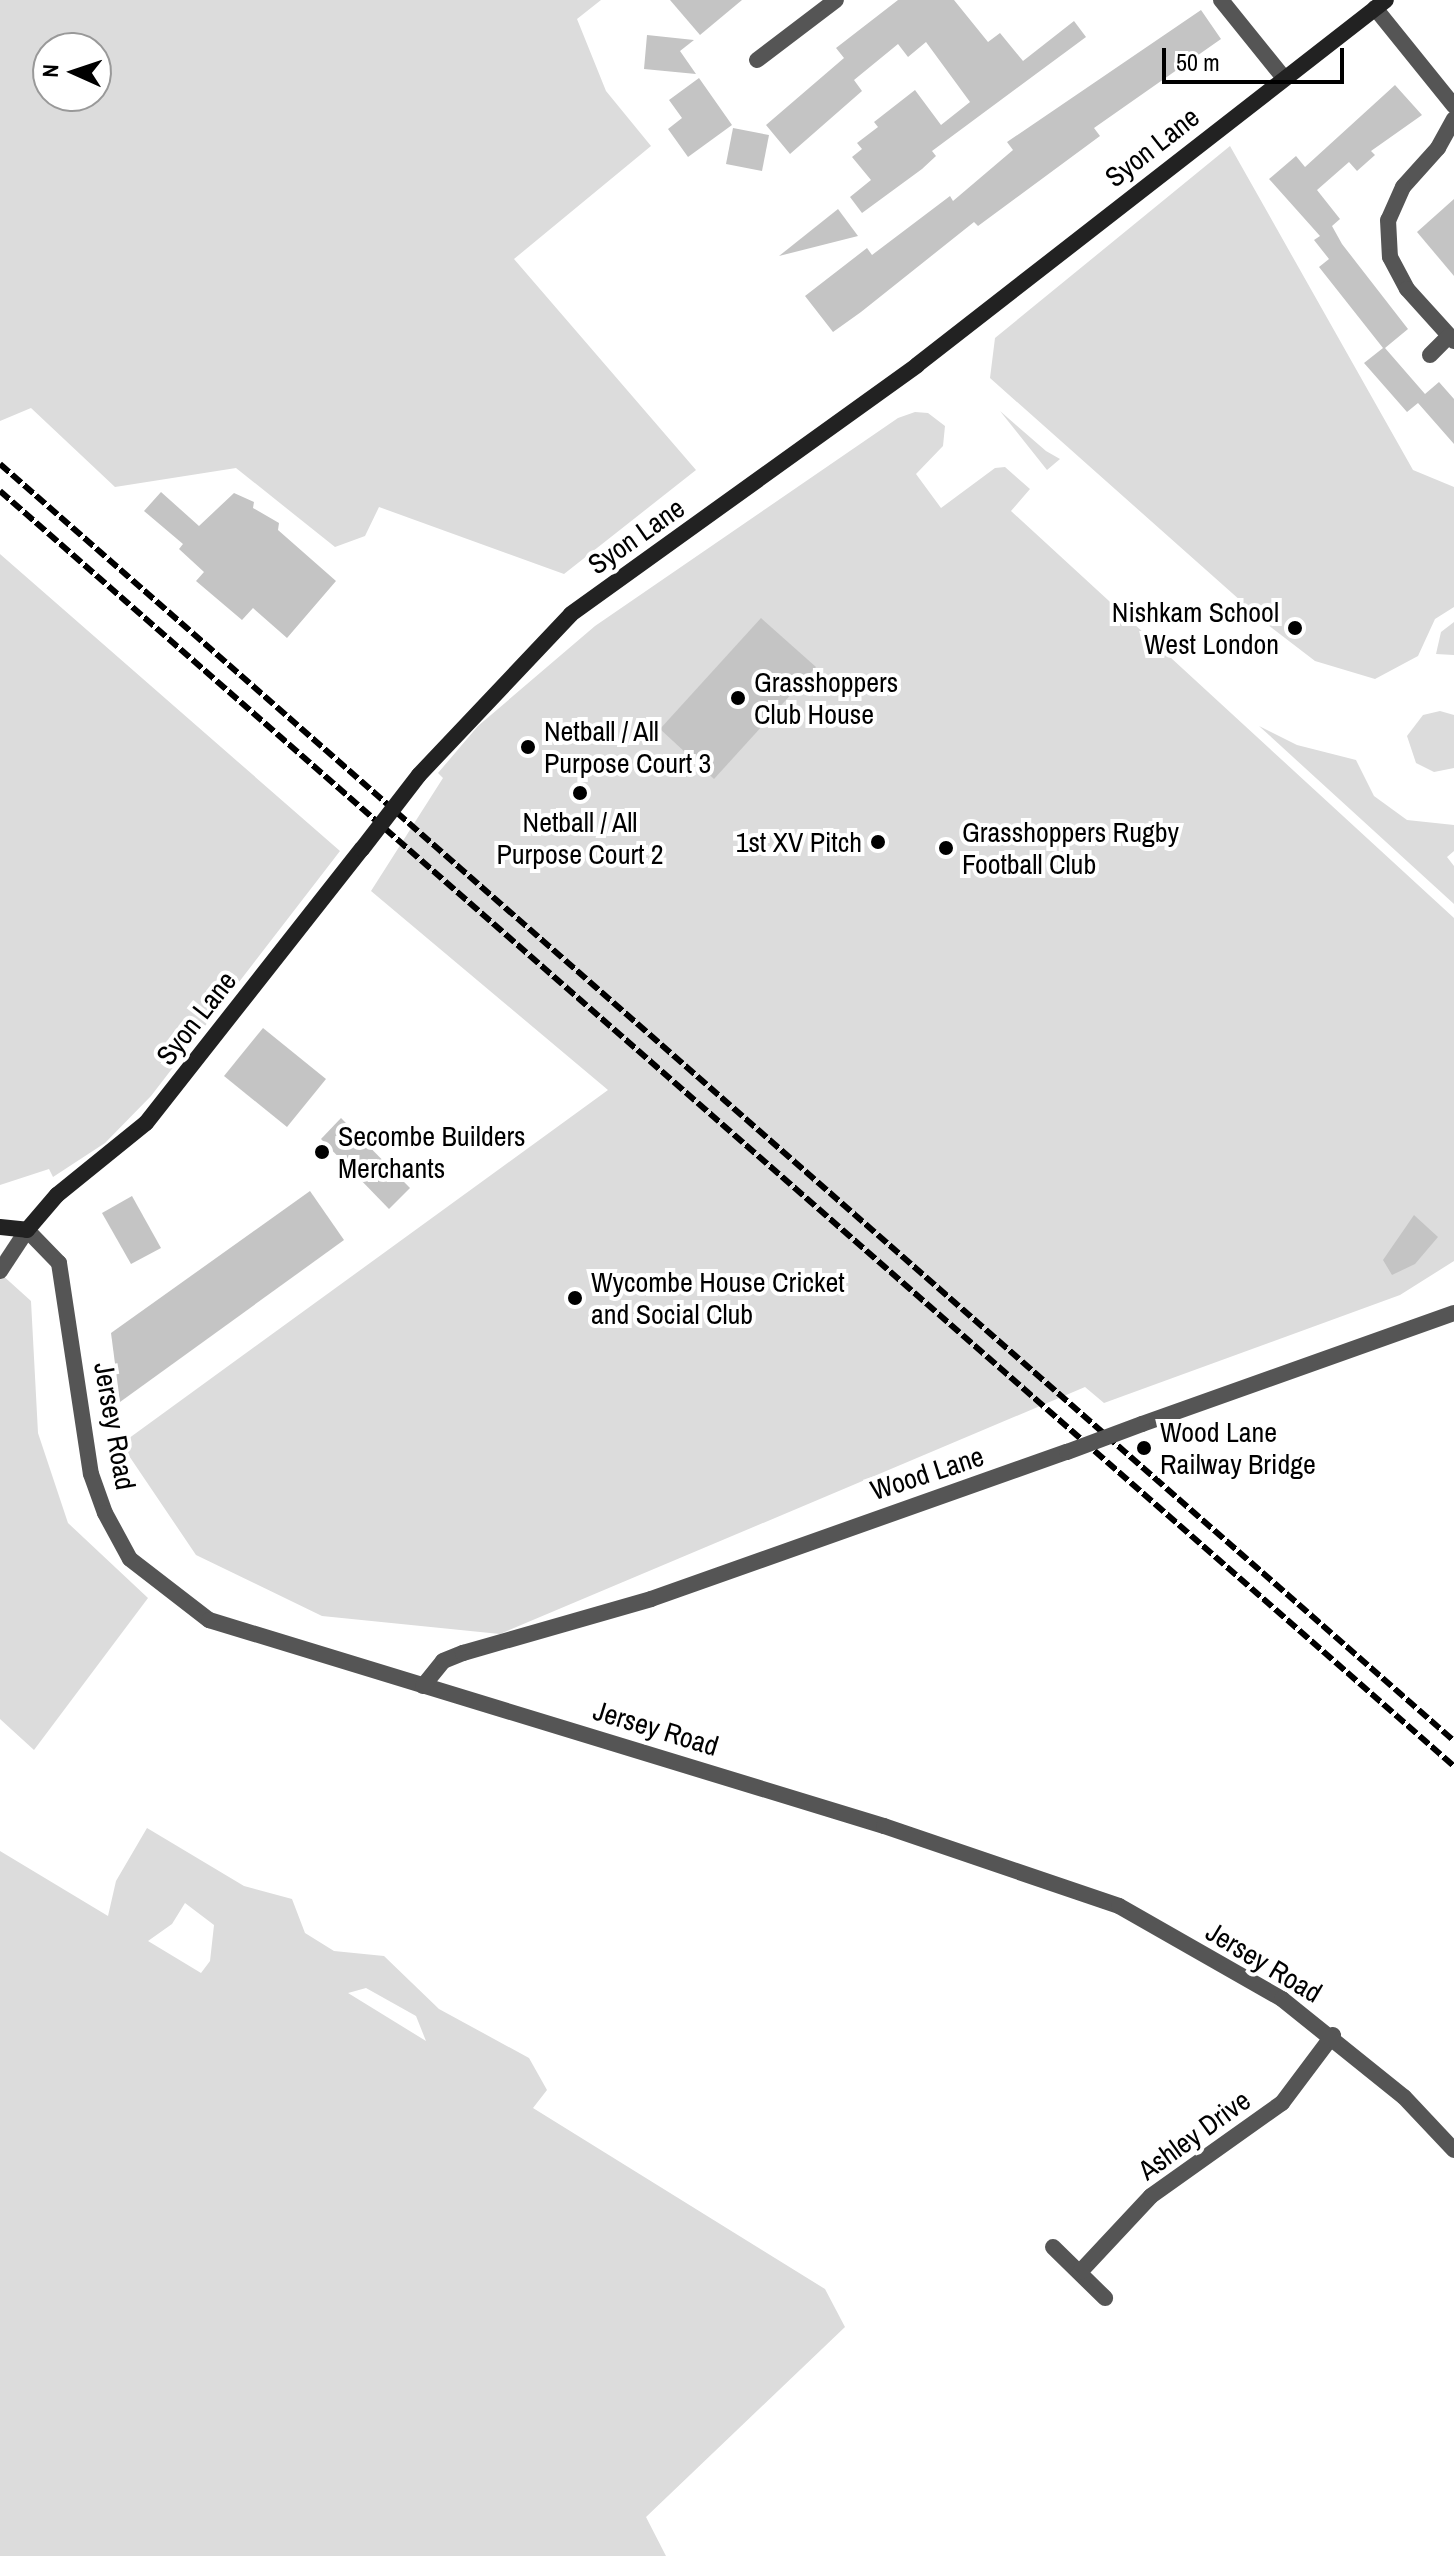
<!DOCTYPE html>
<style>
body{margin:0}
#map{position:relative;width:1454px;height:2556px;overflow:hidden;background:#fff;font-family:"Archivo Narrow",sans-serif}
div>[style]{position:absolute}
.green>*{inset:0;background:#dcdcdc}
.building>*{inset:0;background:#c4c4c4}
.minor>*{height:16px;margin:-8px;padding:0 8px;transform-origin:8px;border-radius:8px;background:#555}
.tertiary>*{height:16px;margin:-8px;padding:0 8px;transform-origin:8px;border-radius:8px;background:#555}
.secondary>*{height:16px;margin:-8px;padding:0 8px;transform-origin:8px;border-radius:8px;background:#222}
.rail>*{height:6px;margin-top:-3px;transform-origin:0;background:repeating-linear-gradient(90deg,#000 0 12px,transparent 0 16px)}
.tertiary-bridge>*{height:16px;margin:-8px;padding:0 8px;transform-origin:8px;border-radius:8px;background:#555}
.secondary-bridge>*{height:16px;margin:-8px;padding:0 8px;transform-origin:8px;border-radius:8px;background:#222}
.dots>*{width:22px;height:22px;translate:-50% -50%;box-sizing:border-box;border:4px solid #fff;border-radius:50%}
span{translate:-50% -50%;white-space:nowrap;text-align:center;line-height:1.15;-webkit-text-stroke:8px #fff;paint-order:stroke}
.street-label{font-size:28px;color:#000}
.poi-label{font-size:28px;color:#000}
.right{translate:-100% -50%;text-align:right}
.left{translate:0 -50%;text-align:left}
.north{position:absolute;left:32px;top:32px;width:80px;height:80px;box-sizing:border-box;background:#fff;border:2px solid #999;border-radius:50%;rotate:273deg;font-size:22px;font-weight:700;line-height:32px;text-align:center;color:#000}
.north::after{content:'';display:block;margin:auto;width:28px;height:36px;background:#000;clip-path:polygon(50% 0,100% 100%,50% 72%,0 100%)}
.scale{position:absolute;left:1162px;top:48px;width:182px;height:36px;box-sizing:border-box;border:4px solid #000;border-top:0;padding-left:10px;font-size:24px;line-height:28px;white-space:nowrap;color:#000;-webkit-text-stroke:6px #fff;paint-order:stroke}
</style>
<div id="map">
<div class="green">
<div style="clip-path:polygon(evenodd,0 0,601px 0,577px 19px,606px 91px,651px 146px,514px 259px,696px 470px,564px 574px,379px 507px,365px 536px,335px 547px,236px 468px,115px 487px,31px 408px,0 421px,0 0,96px 48px,96px 96px,48px 96px,48px 48px,96px 48px)"></div>
<div style="clip-path:polygon(1230px 146px,1413px 470px,1454px 487px,1454px 607px,1435px 619px,1418px 656px,1375px 679px,1315px 661px,1268px 625px,990px 378px,995px 338px)"></div>
<div style="clip-path:polygon(1000px 411px,1046px 451px,1060px 459px,1047px 470px)"></div>
<div style="clip-path:polygon(915px 412px,928px 413px,945px 426px,943px 446px,916px 474px,941px 508px,995px 468px,1005px 467px,1030px 489px,1011px 511px,1454px 918px,1454px 1261px,1400px 1295px,1104px 1403px,1085px 1387px,500px 1634px,322px 1616px,196px 1555px,121px 1444px,608px 1090px,371px 891px,443px 778px,438px 773px,478px 726px,595px 626px,898px 418px)"></div>
<div style="clip-path:polygon(0 554px,340px 851px,151px 1096px,105px 1143px,53px 1177px,49px 1169px,0 1185px)"></div>
<div style="clip-path:polygon(1454px 622px,1454px 655px,1436px 654px,1441px 632px)"></div>
<div style="clip-path:polygon(1440px 711px,1454px 715px,1454px 768px,1434px 772px,1416px 763px,1407px 736px,1423px 715px)"></div>
<div style="clip-path:polygon(1259px 726px,1297px 745px,1356px 760px,1374px 796px,1407px 820px,1454px 825px,1454px 851px,1447px 857px,1454px 866px,1454px 904px)"></div>
<div style="clip-path:polygon(0 1273px,31px 1301px,38px 1433px,68px 1523px,148px 1598px,34px 1750px,0 1719px)"></div>
<div style="clip-path:polygon(evenodd,147px 1828px,244px 1886px,292px 1899px,305px 1933px,334px 1951px,384px 1956px,439px 2009px,529px 2058px,547px 2090px,533px 2108px,825px 2289px,845px 2327px,646px 2517px,666px 2556px,0 2556px,0 1851px,108px 1916px,116px 1881px,147px 1828px,185px 1903px,214px 1925px,210px 1961px,201px 1973px,148px 1941px,172px 1924px,185px 1903px,147px 1828px,366px 1988px,416px 2016px,426px 2041px,348px 1993px,366px 1988px)"></div>
</div>
<div class="building">
<div style="clip-path:polygon(670px 0,742px 0,700px 35px)"></div>
<div style="clip-path:polygon(898px 0,954px 0,988px 42px,1000px 33px,1023px 61px,1074px 21px,1086px 37px,932px 151px,936px 156px,922px 169px,862px 213px,850px 197px,871px 180px,852px 157px,862px 149px,857px 143px,878px 127px,874px 122px,915px 90px,941px 125px,970px 102px,926px 42px,908px 57px,898px 44px,854px 80px,862px 91px,790px 154px,766px 125px,844px 58px,836px 48px)"></div>
<div style="clip-path:polygon(1201px 10px,1221px 39px,1094px 128px,1100px 136px,978px 226px,974px 222px,861px 312px,833px 332px,805px 296px,867px 248px,872px 255px,950px 196px,953px 201px,1013px 150px,1007px 142px)"></div>
<div style="clip-path:polygon(647px 35px,694px 40px,680px 51px,696px 74px,644px 69px)"></div>
<div style="clip-path:polygon(699px 78px,732px 125px,688px 157px,668px 129px,682px 118px,669px 100px)"></div>
<div style="clip-path:polygon(1395px 85px,1422px 115px,1371px 151px,1375px 155px,1357px 171px,1349px 162px,1317px 190px,1340px 219px,1332px 226px,1342px 244px,1408px 329px,1385px 348px,1425px 394px,1439px 382px,1454px 399px,1454px 444px,1418px 403px,1407px 412px,1364px 363px,1383px 348px,1319px 267px,1329px 259px,1314px 240px,1320px 236px,1269px 179px,1296px 156px,1305px 167px)"></div>
<div style="clip-path:polygon(733px 128px,769px 135px,762px 171px,726px 164px)"></div>
<div style="clip-path:polygon(1454px 199px,1454px 276px,1417px 232px)"></div>
<div style="clip-path:polygon(838px 209px,858px 236px,779px 256px)"></div>
<div style="clip-path:polygon(161px 492px,199px 526px,234px 493px,254px 502px,253px 508px,279px 523px,278px 530px,336px 581px,287px 638px,253px 608px,242px 620px,196px 581px,204px 572px,179px 549px,183px 544px,144px 511px)"></div>
<div style="clip-path:polygon(761px 618px,816px 667px,714px 779px,660px 729px)"></div>
<div style="clip-path:polygon(263px 1028px,326px 1079px,287px 1127px,224px 1076px)"></div>
<div style="clip-path:polygon(341px 1118px,410px 1188px,389px 1209px,321px 1139px)"></div>
<div style="clip-path:polygon(310px 1191px,344px 1240px,120px 1402px,111px 1333px)"></div>
<div style="clip-path:polygon(132px 1196px,161px 1248px,131px 1264px,102px 1213px)"></div>
<div style="clip-path:polygon(1414px 1215px,1438px 1237px,1415px 1264px,1392px 1275px,1383px 1260px)"></div>
</div>
<div class="minor">
<div style="left:1221px;top:0;width:100px;rotate:51.1deg"></div>
<div style="left:1375px;top:8px;width:126px;rotate:51.1deg"></div>
<div style="left:757px;top:60px;width:99px;rotate:-37.2deg"></div>
<div style="left:1454px;top:119px;width:33px;rotate:119deg"></div>
<div style="left:1438px;top:148px;width:52px;rotate:131.9deg"></div>
<div style="left:1403px;top:187px;width:36px;rotate:114deg"></div>
<div style="left:1388px;top:220px;width:37px;rotate:87deg"></div>
<div style="left:1390px;top:257px;width:36px;rotate:62deg"></div>
<div style="left:1407px;top:289px;width:70px;rotate:47.9deg"></div>
<div style="left:1430px;top:355px;width:27px;rotate:-45deg"></div>
<div style="left:0;top:1271px;width:49px;rotate:-56.6deg"></div>
<div style="left:1053px;top:2247px;width:73px;rotate:44.4deg"></div>
<div style="left:1080px;top:2272px;width:104px;rotate:-46.9deg"></div>
<div style="left:1151px;top:2196px;width:161px;rotate:-35.4deg"></div>
<div style="left:1282px;top:2103px;width:85px;rotate:-53.1deg"></div>
</div>
<div class="tertiary">
<div style="left:27px;top:1230px;width:46px;rotate:45.9deg"></div>
<div style="left:59px;top:1263px;width:213px;rotate:81.4deg"></div>
<div style="left:91px;top:1474px;width:41px;rotate:70.3deg"></div>
<div style="left:105px;top:1513px;width:52px;rotate:61.5deg"></div>
<div style="left:130px;top:1559px;width:100px;rotate:37.7deg"></div>
<div style="left:209px;top:1620px;width:706px;rotate:16.97deg"></div>
<div style="left:884px;top:1826px;width:248px;rotate:18.8deg"></div>
<div style="left:1119px;top:1906px;width:188px;rotate:29.7deg"></div>
<div style="left:1282px;top:1999px;width:156px;rotate:38.8deg"></div>
<div style="left:1404px;top:2097px;width:73px;rotate:46.7deg"></div>
<div style="left:1142px;top:1424px;width:331px;rotate:-19.6deg"></div>
<div style="left:423px;top:1686px;width:32px;rotate:-51deg"></div>
<div style="left:443px;top:1661px;width:22px;rotate:-22deg"></div>
<div style="left:463px;top:1653px;width:196px;rotate:-16deg"></div>
<div style="left:651px;top:1599px;width:441px;rotate:-19.5deg"></div>
</div>
<div class="secondary">
<div style="left:419px;top:775px;width:221px;rotate:-46.6deg"></div>
<div style="left:571px;top:614px;width:426px;rotate:-35.7deg"></div>
<div style="left:917px;top:365px;width:594px;rotate:-37.89deg"></div>
<div style="left:0;top:1227px;width:27px;rotate:6deg"></div>
<div style="left:27px;top:1230px;width:46px;rotate:-49.4deg"></div>
<div style="left:57px;top:1195px;width:114px;rotate:-39deg"></div>
<div style="left:146px;top:1123px;width:349px;rotate:-51.8deg"></div>
</div>
<div class="rail">
<div style="left:0;top:464px;width:1935px;rotate:41.29deg"></div>
<div style="left:0;top:491px;width:1934px;rotate:41.25deg"></div>
</div>
<div class="tertiary-bridge">
<div style="left:1067px;top:1452px;width:80px;rotate:-20.5deg"></div>
</div>
<div class="secondary-bridge">
<div style="left:362px;top:849px;width:93px;rotate:-52.4deg"></div>
</div>
<div class="dots">
<div style="left:1295px;top:628px;background:#000"></div>
<div style="left:738px;top:698px;background:#000"></div>
<div style="left:528px;top:747px;background:#000"></div>
<div style="left:580px;top:793px;background:#000"></div>
<div style="left:878px;top:842px;background:#000"></div>
<div style="left:946px;top:848px;background:#000"></div>
<div style="left:322px;top:1152px;background:#000"></div>
<div style="left:575px;top:1298px;background:#000"></div>
<div style="left:1144px;top:1448px;background:#000"></div>
</div>
<div class="street-label">
<span style="left:1152px;top:147px;rotate:-38deg">Syon Lane</span>
<span style="left:636px;top:536px;rotate:-35deg">Syon Lane</span>
<span style="left:196px;top:1018px;rotate:-52deg">Syon Lane</span>
<span style="left:115px;top:1426px;rotate:80deg">Jersey Road</span>
<span style="left:927px;top:1473px;rotate:-18deg">Wood Lane</span>
<span style="left:656px;top:1728px;rotate:17deg">Jersey Road</span>
<span style="left:1264px;top:1962px;rotate:31deg">Jersey Road</span>
<span style="left:1194px;top:2135px;rotate:-36deg">Ashley Drive</span>
</div>
<div class="poi-label">
<span class="right" style="left:1279px;top:628px">Nishkam School<br>West London</span>
<span class="left" style="left:754px;top:698px">Grasshoppers<br>Club House</span>
<span class="left" style="left:544px;top:747px">Netball / All<br>Purpose Court 3</span>
<span style="left:580px;top:838px">Netball / All<br>Purpose Court 2</span>
<span class="left" style="left:962px;top:848px">Grasshoppers Rugby<br>Football Club</span>
<span class="right" style="left:862px;top:842px">1st XV Pitch</span>
<span class="left" style="left:338px;top:1152px">Secombe Builders<br>Merchants</span>
<span class="left" style="left:591px;top:1298px">Wycombe House Cricket<br>and Social Club</span>
<span class="left" style="left:1160px;top:1448px">Wood Lane<br>Railway Bridge</span>
</div>
<div class="north">N</div>
<div class="scale">50 m</div>
</div>
